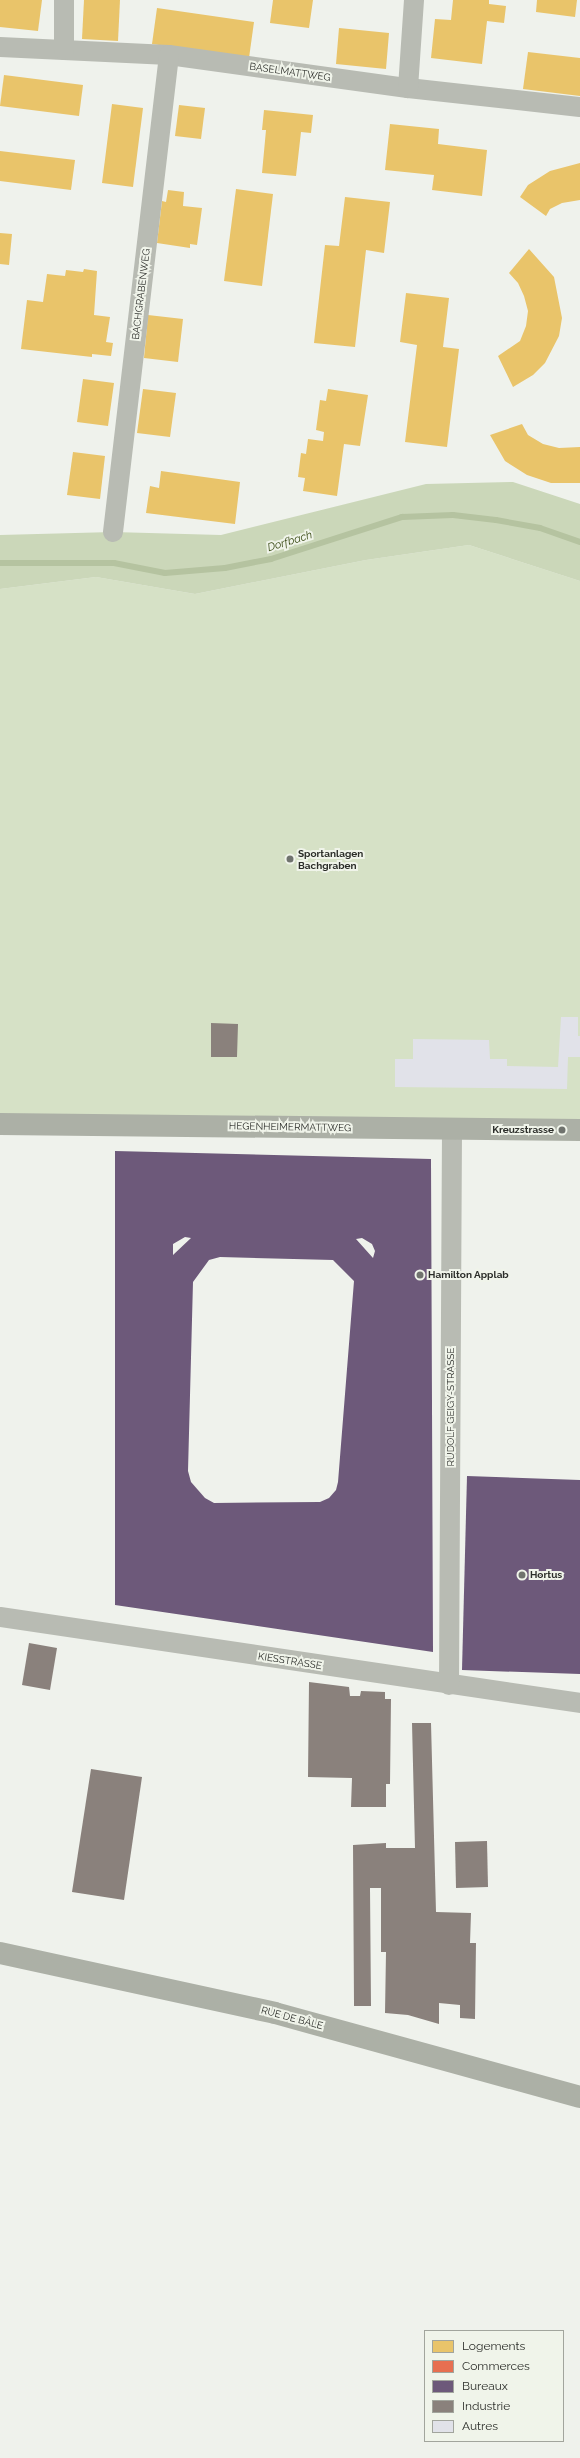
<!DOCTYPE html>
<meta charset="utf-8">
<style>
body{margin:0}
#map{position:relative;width:580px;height:2458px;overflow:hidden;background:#eff2ec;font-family:Raleway,sans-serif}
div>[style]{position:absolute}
.green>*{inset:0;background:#d6e1c6}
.forest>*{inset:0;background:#cbd7b9}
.homes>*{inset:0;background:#e9c46a}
.shops>*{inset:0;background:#e76f51}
.offices>*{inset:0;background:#6d597a}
.industry>*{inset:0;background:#8a817c}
.stream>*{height:6px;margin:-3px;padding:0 3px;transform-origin:3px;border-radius:3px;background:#b5c3a0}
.building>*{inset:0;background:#e1e2e9}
.street>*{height:20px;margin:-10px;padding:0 10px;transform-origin:10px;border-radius:10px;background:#b8bbb3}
.secondary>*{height:22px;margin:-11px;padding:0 11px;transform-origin:11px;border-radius:11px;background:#acb0a6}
.dots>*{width:11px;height:11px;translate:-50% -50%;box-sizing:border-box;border:2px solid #f0f4ea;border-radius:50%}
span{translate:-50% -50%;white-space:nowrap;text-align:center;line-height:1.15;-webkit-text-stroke:4px #f0f4ea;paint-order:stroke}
.street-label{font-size:10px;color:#2c2e2a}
.poi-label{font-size:10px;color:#2c2e2a;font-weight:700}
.left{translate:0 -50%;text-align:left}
.right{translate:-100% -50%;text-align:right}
.water-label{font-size:11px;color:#34460f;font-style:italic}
.legend{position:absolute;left:424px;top:2330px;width:140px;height:112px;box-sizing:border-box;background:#f0f4ea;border:1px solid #a2a59d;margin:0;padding:5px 7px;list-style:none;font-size:12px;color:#2c2e2a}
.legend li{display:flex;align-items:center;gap:8px;height:20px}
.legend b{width:20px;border:1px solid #a2a59d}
</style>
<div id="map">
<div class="green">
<div style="clip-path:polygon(469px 545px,580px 581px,580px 1130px,0 1124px,0 589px,96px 577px,195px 594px,366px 560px)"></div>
</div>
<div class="forest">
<div style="clip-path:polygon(513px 482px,580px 504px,580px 581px,469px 545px,366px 560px,195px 594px,96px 577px,0 589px,0 535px,113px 532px,221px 535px,426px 484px)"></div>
</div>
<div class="homes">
<div style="clip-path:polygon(0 0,42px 0,38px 31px,0 27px)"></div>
<div style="clip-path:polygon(84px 0,120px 0,118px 41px,82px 39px)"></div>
<div style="clip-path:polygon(273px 0,313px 0,309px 28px,270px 23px)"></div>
<div style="clip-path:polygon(453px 0,489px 0,489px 4px,506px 6px,504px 23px,487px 21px,482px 64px,431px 58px,435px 19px,451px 20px)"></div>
<div style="clip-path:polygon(537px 0,577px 0,575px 17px,536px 12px)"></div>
<div style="clip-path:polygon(157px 8px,254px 22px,249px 58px,152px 44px)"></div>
<div style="clip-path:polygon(339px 28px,389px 33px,386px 69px,336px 64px)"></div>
<div style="clip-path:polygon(528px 52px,580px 58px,580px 96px,523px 89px)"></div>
<div style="clip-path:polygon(4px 75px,83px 85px,79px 116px,0 106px)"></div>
<div style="clip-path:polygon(112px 104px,143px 108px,133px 187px,102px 183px)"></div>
<div style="clip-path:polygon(179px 105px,205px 108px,201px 139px,175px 136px)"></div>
<div style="clip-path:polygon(264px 110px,313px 115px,311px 133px,301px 132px,296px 176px,262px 173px,266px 130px,262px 130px)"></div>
<div style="clip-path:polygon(390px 124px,439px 129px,438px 144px,487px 150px,482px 196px,432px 190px,434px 175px,385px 170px)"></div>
<div style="clip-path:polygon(0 151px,75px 160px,71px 190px,0 181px)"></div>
<div style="clip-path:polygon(580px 163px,580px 200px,562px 203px,550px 209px,546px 216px,520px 197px,528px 185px,550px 171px)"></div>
<div style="clip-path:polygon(236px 189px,273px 194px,262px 286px,224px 281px)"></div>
<div style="clip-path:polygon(168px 190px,184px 192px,183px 206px,202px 208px,197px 245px,190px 244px,190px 248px,157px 243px,162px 201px,166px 202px)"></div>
<div style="clip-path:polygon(345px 197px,390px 202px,384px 253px,366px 250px,355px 347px,314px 343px,325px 245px,339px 246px)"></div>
<div style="clip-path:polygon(0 233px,12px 234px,9px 265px,0 264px)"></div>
<div style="clip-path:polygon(529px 249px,554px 277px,562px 318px,559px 336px,545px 363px,533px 375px,513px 387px,498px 356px,520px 341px,526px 326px,528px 311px,524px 296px,518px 283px,509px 273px)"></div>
<div style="clip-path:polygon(84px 269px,97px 271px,94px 315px,110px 317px,106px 342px,113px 343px,111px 356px,92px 354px,92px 357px,21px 349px,27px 300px,43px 302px,47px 274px,65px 276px,66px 270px,83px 272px)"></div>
<div style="clip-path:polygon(406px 293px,449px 298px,443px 347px,459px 349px,447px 447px,405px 442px,417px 345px,400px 342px)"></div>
<div style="clip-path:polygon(148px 315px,183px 319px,178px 362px,144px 358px)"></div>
<div style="clip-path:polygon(83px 379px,114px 383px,108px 426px,77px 422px)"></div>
<div style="clip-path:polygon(143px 389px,176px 393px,170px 437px,137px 433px)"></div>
<div style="clip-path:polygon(328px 389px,368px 395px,360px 446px,344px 444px,337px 496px,303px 491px,305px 478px,298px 477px,301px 453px,306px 454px,308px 439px,323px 441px,324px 432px,316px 430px,320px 400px,326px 401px)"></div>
<div style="clip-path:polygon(522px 424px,528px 435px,543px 444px,559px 448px,580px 447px,580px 483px,551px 483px,527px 475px,505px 461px,490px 435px)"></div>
<div style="clip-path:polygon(73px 452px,105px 456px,100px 499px,67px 495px)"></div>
<div style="clip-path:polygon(161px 471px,240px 482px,235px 524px,146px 513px,150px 486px,159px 488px)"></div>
</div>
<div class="shops">
<div style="clip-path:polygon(120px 1433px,184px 1434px,185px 1484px,209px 1508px,324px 1510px,341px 1496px,346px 1433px,428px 1434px,427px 1647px,120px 1602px)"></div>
</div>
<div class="offices">
<div style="clip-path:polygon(evenodd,115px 1151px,431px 1159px,433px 1652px,115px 1605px,115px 1151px,185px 1237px,191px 1238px,173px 1255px,173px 1244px,185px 1237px,115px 1151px,362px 1238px,372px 1244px,375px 1251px,373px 1258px,356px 1239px,362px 1238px,115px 1151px,220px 1257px,333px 1260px,354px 1281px,338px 1482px,336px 1490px,329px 1498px,320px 1502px,214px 1503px,205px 1498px,191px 1482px,188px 1471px,193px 1282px,209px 1260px,220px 1257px)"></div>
<div style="clip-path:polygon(467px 1476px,580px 1480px,580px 1674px,462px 1670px)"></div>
</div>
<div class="industry">
<div style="clip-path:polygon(211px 1023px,238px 1024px,237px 1057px,211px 1057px)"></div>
<div style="clip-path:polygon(29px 1643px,57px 1648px,50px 1690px,22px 1685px)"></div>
<div style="clip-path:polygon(309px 1682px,349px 1687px,350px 1696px,360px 1696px,361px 1691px,385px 1692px,385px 1699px,391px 1699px,390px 1784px,386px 1784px,386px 1807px,351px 1807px,352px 1778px,308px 1777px)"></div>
<div style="clip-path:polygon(412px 1723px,431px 1723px,436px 1912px,471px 1913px,470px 1943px,476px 1943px,475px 2019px,460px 2018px,460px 2005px,439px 2003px,439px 2024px,408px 2015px,385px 2013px,386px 1952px,381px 1952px,381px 1888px,370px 1888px,371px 2006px,354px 2006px,353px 1845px,386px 1843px,386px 1848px,415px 1848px)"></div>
<div style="clip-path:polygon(91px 1769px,142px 1777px,124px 1900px,72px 1892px)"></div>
<div style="clip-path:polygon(487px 1841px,488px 1887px,456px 1888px,455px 1842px)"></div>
</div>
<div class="stream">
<div style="left:0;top:563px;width:114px"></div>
<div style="left:114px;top:563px;width:52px;rotate:11.1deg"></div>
<div style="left:165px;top:573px;width:60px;rotate:-4.8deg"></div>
<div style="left:225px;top:568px;width:47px;rotate:-11.1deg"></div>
<div style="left:271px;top:559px;width:138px;rotate:-17.8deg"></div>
<div style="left:402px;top:517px;width:51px;rotate:-2.2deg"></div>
<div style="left:453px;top:515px;width:43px;rotate:6.6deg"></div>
<div style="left:496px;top:520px;width:45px;rotate:10.3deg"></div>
<div style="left:540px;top:528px;width:42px;rotate:19.3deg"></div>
</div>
<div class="building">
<div style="clip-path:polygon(561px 1017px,578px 1017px,578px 1036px,580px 1036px,580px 1057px,568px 1057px,567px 1089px,395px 1087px,395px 1059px,413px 1059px,413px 1039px,489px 1040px,490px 1059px,507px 1059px,507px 1066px,558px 1067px)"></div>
</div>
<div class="street">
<div style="left:0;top:47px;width:169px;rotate:2.7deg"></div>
<div style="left:169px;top:55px;width:241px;rotate:7.9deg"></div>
<div style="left:408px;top:88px;width:173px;rotate:6.3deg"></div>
<div style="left:64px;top:50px;width:50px;rotate:-90deg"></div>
<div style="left:408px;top:88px;width:88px;rotate:-86.1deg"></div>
<div style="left:113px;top:532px;width:480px;rotate:-83.3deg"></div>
<div style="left:0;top:1617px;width:586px;rotate:8.43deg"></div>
<div style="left:449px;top:1685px;width:556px;rotate:-89.69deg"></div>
</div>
<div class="secondary">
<div style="left:0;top:1124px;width:580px;rotate:0.59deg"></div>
<div style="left:0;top:1953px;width:281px;rotate:12.3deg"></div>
<div style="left:275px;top:2013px;width:316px;rotate:15.4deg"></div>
</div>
<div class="dots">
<div style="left:290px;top:859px;background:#70736e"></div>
<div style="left:562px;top:1130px;background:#70736e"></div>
<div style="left:420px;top:1275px;background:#70736e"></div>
<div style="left:522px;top:1575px;background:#70736e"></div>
</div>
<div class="street-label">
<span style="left:290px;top:72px;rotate:8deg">BASELMATTWEG</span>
<span style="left:141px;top:294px;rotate:-83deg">BACHGRABENWEG</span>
<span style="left:290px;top:1127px;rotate:1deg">HEGENHEIMERMATTWEG</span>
<span style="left:451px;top:1407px;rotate:-90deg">RUDOLF GEIGY-STRASSE</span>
<span style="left:290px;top:1661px;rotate:9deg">KIESSTRASSE</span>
<span style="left:292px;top:2018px;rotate:15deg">RUE DE BÂLE</span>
</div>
<div class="poi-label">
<span class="left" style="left:298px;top:859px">Sportanlagen<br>Bachgraben</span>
<span class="right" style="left:554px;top:1130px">Kreuzstrasse</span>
<span class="left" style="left:428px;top:1275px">Hamilton Applab</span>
<span class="left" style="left:530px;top:1575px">Hortus</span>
</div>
<div class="water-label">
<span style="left:290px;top:542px;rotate:-17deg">Dorfbach</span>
</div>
<ul class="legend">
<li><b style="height:11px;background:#e9c46a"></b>Logements</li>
<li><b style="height:11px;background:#e76f51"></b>Commerces</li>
<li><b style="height:11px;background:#6d597a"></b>Bureaux</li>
<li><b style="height:11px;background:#8a817c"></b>Industrie</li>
<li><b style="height:11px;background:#e1e2e9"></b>Autres</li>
</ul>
</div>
